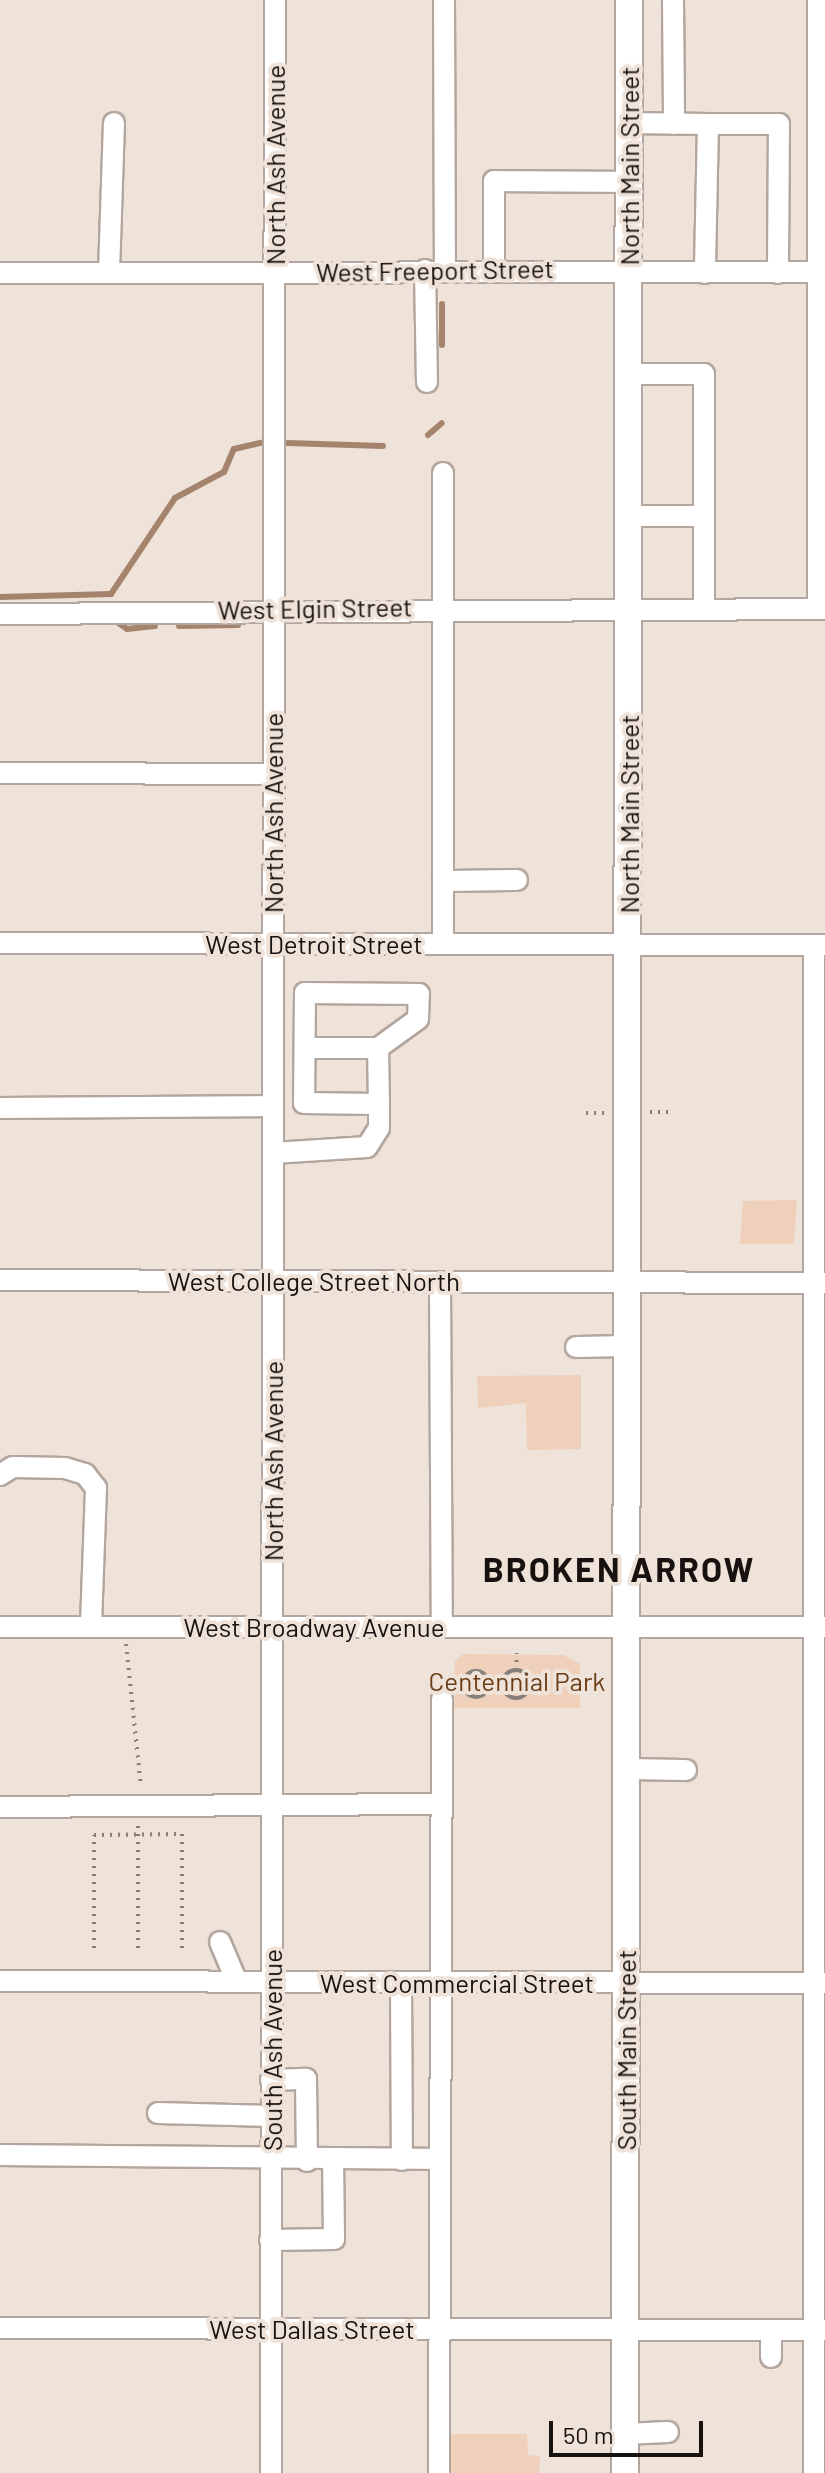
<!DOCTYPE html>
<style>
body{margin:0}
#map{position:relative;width:825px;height:2473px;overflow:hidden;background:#efe2d9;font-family:Barlow,sans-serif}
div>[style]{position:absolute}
.green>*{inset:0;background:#eed0bb}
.stream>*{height:6px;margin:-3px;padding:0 3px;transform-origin:3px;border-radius:3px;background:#a5846d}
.path>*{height:4px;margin-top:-2px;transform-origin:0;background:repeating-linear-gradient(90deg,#887f79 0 2px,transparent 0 8px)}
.path>.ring{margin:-2px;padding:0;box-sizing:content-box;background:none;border:4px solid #887f79;border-radius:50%}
.roads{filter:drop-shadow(2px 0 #b2a69e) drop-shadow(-2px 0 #b2a69e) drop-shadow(0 2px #b2a69e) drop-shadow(0 -2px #b2a69e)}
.minor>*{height:20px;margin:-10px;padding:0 10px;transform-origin:10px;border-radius:10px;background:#fff}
.major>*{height:26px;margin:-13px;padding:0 13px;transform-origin:13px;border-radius:13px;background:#fff}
span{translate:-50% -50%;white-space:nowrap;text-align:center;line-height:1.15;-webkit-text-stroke:8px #efe2d9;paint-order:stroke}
.street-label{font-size:26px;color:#17120f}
.park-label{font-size:26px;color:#6b3d16}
.district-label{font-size:34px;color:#17120f;font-weight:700;letter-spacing:2px}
.scale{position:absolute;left:549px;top:2421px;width:154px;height:36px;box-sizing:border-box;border:4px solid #17120f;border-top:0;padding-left:10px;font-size:24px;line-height:28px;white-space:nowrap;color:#17120f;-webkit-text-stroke:6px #efe2d9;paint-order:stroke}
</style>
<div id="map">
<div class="green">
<div style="clip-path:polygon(797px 1200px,794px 1244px,740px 1244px,743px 1201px)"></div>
<div style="clip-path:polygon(581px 1375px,581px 1449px,527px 1450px,526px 1403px,478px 1408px,477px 1376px)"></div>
<div style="clip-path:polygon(463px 1654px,563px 1655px,580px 1664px,580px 1708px,454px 1708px,455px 1661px)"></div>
<div style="clip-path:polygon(445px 2434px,527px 2434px,528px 2455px,540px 2456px,539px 2473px,446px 2473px)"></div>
</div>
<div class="stream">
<div style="left:442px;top:304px;width:41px;rotate:90deg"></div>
<div style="left:428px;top:435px;width:18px;rotate:-41deg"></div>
<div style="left:287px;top:443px;width:96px;rotate:1.8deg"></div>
<div style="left:0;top:597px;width:111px;rotate:-1.5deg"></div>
<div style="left:111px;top:594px;width:115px;rotate:-56.3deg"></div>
<div style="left:175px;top:498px;width:55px;rotate:-28deg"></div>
<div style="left:224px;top:472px;width:25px;rotate:-67deg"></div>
<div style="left:234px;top:449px;width:32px;rotate:-13deg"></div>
<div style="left:117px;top:622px;width:12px;rotate:35deg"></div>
<div style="left:127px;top:629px;width:28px;rotate:-6deg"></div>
<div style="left:179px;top:626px;width:59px;rotate:-1deg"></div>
</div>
<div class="path">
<div style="left:650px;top:1112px;width:19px"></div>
<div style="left:586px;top:1113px;width:21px"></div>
<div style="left:126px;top:1644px;width:143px;rotate:84deg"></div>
<div style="left:516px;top:1670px;width:17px;rotate:-87deg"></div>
<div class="ring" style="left:502px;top:1670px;width:24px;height:24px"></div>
<div class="ring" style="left:463px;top:1671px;width:22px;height:22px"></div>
<div style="left:529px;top:1683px;width:57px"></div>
<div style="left:138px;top:1826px;width:122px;rotate:90deg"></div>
<div style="left:94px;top:1948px;width:113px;rotate:-90deg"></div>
<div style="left:94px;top:1835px;width:88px;rotate:-0.7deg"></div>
<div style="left:182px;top:1834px;width:114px;rotate:90deg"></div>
</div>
<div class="roads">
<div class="minor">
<div style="left:444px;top:0;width:269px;rotate:89.8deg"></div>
<div style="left:673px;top:0;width:124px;rotate:89.5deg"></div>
<div style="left:818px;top:0;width:609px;rotate:90deg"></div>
<div style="left:629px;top:123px;width:79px;rotate:0.7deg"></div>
<div style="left:708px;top:124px;width:149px;rotate:91.2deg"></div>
<div style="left:708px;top:124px;width:71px"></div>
<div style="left:779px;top:124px;width:149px;rotate:90.4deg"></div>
<div style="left:494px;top:269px;width:88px;rotate:-90deg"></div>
<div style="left:494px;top:181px;width:135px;rotate:0.4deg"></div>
<div style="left:425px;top:270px;width:112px;rotate:89deg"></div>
<div style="left:0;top:273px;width:825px;rotate:-0.07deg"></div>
<div style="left:109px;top:273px;width:150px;rotate:-88.1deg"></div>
<div style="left:629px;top:374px;width:75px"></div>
<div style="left:704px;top:374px;width:236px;rotate:90deg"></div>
<div style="left:443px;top:473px;width:471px;rotate:90deg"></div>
<div style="left:629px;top:516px;width:75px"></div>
<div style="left:0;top:614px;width:825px;rotate:-0.35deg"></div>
<div style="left:0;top:773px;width:274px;rotate:0.2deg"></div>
<div style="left:443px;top:881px;width:74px;rotate:-0.8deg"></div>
<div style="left:0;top:943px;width:825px;rotate:0.14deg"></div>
<div style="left:814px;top:945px;width:1528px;rotate:90deg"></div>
<div style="left:305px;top:1048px;width:73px"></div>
<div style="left:0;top:1108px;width:273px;rotate:-0.4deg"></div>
<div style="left:273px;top:1153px;width:94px;rotate:-3.7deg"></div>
<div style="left:367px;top:1147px;width:22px;rotate:-58deg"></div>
<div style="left:379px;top:1128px;width:24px;rotate:-90deg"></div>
<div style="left:379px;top:1104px;width:56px;rotate:-91deg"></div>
<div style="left:378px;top:1048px;width:49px;rotate:-35.9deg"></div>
<div style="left:418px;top:1019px;width:25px;rotate:-88deg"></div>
<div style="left:419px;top:994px;width:114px;rotate:-179.5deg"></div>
<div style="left:305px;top:993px;width:110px;rotate:90.5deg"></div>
<div style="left:304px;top:1103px;width:75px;rotate:0.8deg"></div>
<div style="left:0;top:1280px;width:825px;rotate:0.21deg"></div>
<div style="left:440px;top:1282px;width:345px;rotate:89.7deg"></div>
<div style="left:576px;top:1347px;width:52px;rotate:-1.1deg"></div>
<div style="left:0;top:1475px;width:15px;rotate:-32deg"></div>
<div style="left:13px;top:1467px;width:52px;rotate:1.1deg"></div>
<div style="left:65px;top:1468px;width:21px;rotate:17deg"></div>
<div style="left:85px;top:1474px;width:18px;rotate:52deg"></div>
<div style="left:96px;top:1488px;width:139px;rotate:92.1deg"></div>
<div style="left:0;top:1627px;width:825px"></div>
<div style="left:627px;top:1769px;width:59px;rotate:1deg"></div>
<div style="left:0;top:1807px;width:442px;rotate:-0.4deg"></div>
<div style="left:220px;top:1942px;width:43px;rotate:67deg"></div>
<div style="left:0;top:1981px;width:824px;rotate:0.14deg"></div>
<div style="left:401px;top:1984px;width:176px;rotate:89.7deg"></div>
<div style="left:271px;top:2080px;width:35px;rotate:-2deg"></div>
<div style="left:306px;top:2079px;width:82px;rotate:89.3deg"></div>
<div style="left:158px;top:2113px;width:113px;rotate:1.5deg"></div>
<div style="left:0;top:2155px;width:436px;rotate:0.5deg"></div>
<div style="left:270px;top:2240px;width:64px;rotate:-0.9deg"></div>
<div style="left:334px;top:2239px;width:78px;rotate:-90.7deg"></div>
<div style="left:0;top:2328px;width:825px;rotate:0.14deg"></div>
<div style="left:771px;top:2330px;width:27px;rotate:90deg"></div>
<div style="left:624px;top:2434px;width:44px;rotate:-2.6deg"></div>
<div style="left:271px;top:2473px;width:2473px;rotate:-89.91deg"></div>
<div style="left:439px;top:2473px;width:774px;rotate:-89.78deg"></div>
</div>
<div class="major">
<div style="left:625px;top:2473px;width:2473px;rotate:-89.91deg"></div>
</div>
</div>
<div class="street-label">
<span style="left:275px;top:165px;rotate:-90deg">North Ash Avenue</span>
<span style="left:629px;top:166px;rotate:-90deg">North Main Street</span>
<span style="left:435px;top:270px;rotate:-1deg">West Freeport Street</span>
<span style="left:315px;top:608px;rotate:-1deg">West Elgin Street</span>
<span style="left:273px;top:813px;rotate:-90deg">North Ash Avenue</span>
<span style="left:629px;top:814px;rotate:-90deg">North Main Street</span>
<span style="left:314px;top:944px">West Detroit Street</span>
<span style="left:314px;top:1281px">West College Street North</span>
<span style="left:273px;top:1461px;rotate:-90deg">North Ash Avenue</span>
<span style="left:314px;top:1627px">West Broadway Avenue</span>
<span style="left:457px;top:1983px">West Commercial Street</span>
<span style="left:272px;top:2050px;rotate:-90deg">South Ash Avenue</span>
<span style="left:626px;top:2050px;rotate:-90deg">South Main Street</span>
<span style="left:312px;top:2329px">West Dallas Street</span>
</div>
<div class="park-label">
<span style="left:517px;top:1681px">Centennial Park</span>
</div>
<div class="district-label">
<span style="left:619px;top:1569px">BROKEN ARROW</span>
</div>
<div class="scale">50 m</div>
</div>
